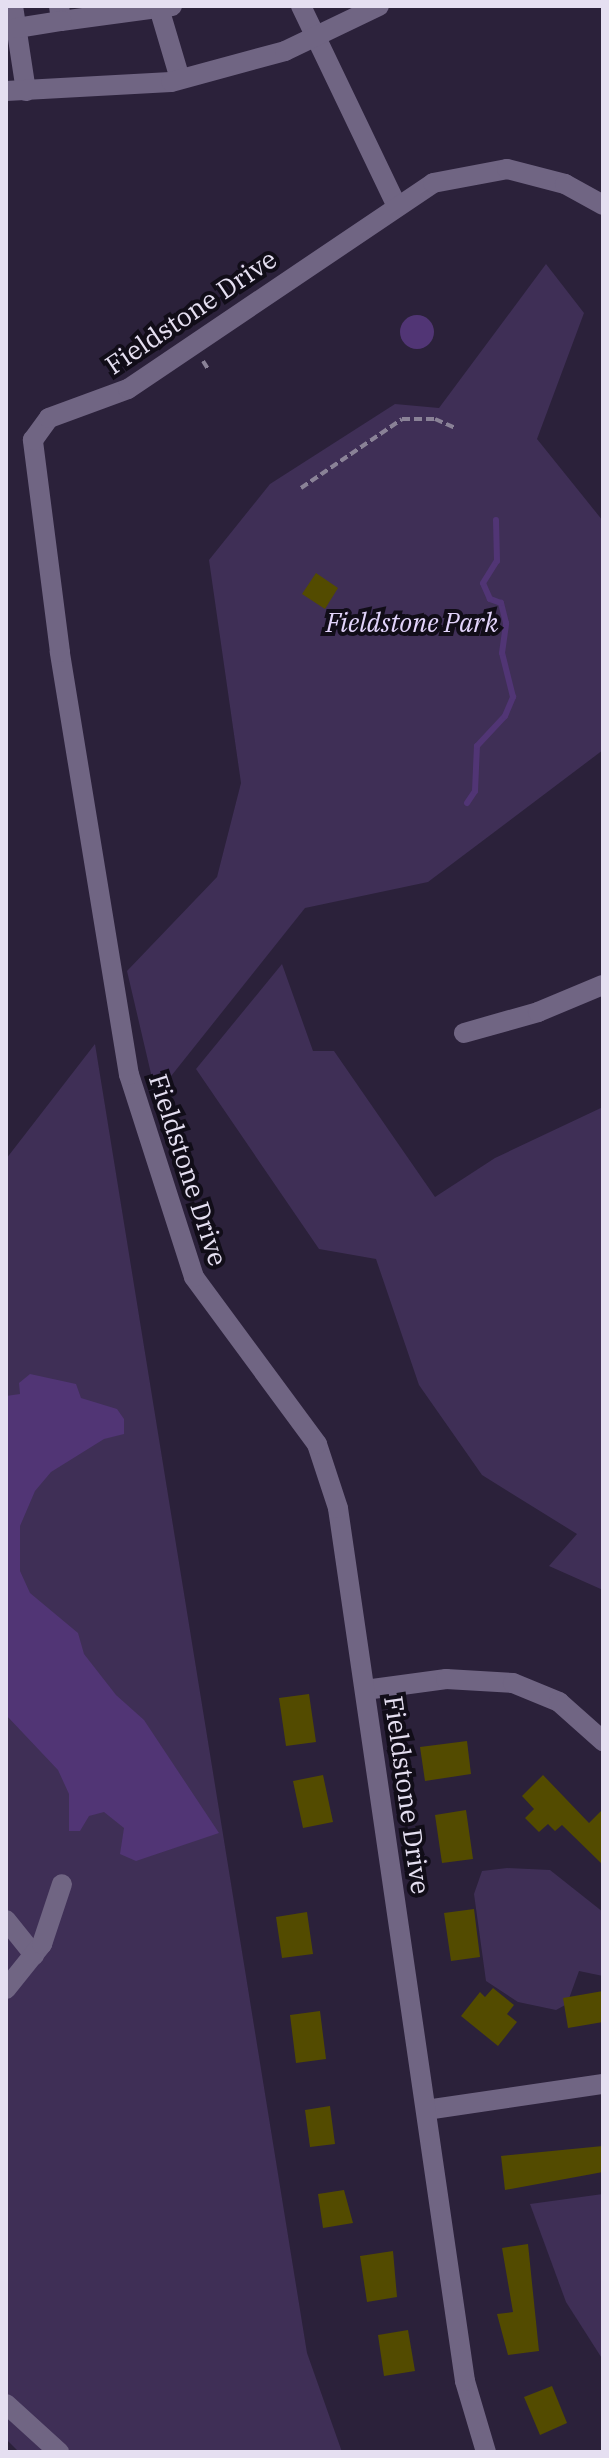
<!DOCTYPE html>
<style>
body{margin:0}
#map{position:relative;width:609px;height:2458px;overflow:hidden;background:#2b213a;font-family:"IBM Plex Serif",serif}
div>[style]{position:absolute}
.green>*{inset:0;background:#3f2f56}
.water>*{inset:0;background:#513575}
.round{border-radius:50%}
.stream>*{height:6px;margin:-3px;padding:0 3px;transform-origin:3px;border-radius:3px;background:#513575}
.building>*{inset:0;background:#534b00}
.path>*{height:4px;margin-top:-2px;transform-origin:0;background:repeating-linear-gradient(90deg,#8a8297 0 8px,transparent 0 12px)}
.minor>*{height:20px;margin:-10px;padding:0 10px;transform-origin:10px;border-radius:10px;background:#706583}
span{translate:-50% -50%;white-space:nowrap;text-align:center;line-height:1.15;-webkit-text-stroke:8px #110d18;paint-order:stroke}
.street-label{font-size:26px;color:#e5dff1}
.park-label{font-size:26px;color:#e2d4fb;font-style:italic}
.frame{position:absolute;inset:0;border:8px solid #e5dff1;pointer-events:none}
</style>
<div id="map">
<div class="green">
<div style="clip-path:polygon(546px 264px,584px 313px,537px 439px,603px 521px,603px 750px,428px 882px,305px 908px,156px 1095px,127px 971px,217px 877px,241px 783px,209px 560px,270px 484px,395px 404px,439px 408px)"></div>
<div style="clip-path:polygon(282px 964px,313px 1051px,334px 1051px,435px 1197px,495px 1158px,603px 1107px,603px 1590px,549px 1566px,577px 1534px,482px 1475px,419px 1385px,376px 1259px,319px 1249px,196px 1069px)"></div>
<div style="clip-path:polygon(95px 1044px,307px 2353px,342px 2452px,19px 2452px,6px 2439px,6px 1159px)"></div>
<div style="clip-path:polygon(507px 1868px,550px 1870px,603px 1912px,603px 1976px,579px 1971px,567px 2004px,556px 2010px,518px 2002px,486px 1981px,474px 1894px,482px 1871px)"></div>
<div style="clip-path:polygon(603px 2194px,603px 2360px,566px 2302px,530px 2204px)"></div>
</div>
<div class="water">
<div class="round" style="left:400px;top:315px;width:34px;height:34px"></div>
<div style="clip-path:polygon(30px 1374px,76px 1384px,81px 1398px,117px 1409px,124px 1419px,124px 1434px,104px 1439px,51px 1472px,35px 1491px,20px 1526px,20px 1571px,30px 1593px,78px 1633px,84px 1654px,116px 1695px,144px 1720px,219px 1833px,136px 1861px,120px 1854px,124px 1828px,104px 1812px,89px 1816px,80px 1831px,69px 1831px,69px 1794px,58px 1770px,6px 1715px,6px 1396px,20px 1394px,19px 1383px)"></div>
</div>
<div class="stream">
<div style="left:467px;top:803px;width:14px;rotate:-56deg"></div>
<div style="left:475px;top:791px;width:45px;rotate:-87.5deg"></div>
<div style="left:477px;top:746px;width:41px;rotate:-47deg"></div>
<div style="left:505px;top:716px;width:21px;rotate:-67deg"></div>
<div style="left:513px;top:697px;width:45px;rotate:-104deg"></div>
<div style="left:502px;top:653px;width:30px;rotate:-82deg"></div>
<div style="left:506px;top:623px;width:21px;rotate:-104deg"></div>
<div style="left:501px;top:603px;width:12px;rotate:-160deg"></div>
<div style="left:490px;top:599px;width:17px;rotate:-114deg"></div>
<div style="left:483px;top:583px;width:26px;rotate:-58deg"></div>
<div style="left:497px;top:561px;width:41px;rotate:-91.4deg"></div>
</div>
<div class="building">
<div style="clip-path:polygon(316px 573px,338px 588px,325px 609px,302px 594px)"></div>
<div style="clip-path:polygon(309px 1694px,316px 1742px,286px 1746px,279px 1698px)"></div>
<div style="clip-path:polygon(467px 1741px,471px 1774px,425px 1781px,420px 1747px)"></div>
<div style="clip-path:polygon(323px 1775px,333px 1822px,303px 1828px,293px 1781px)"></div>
<div style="clip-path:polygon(543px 1775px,589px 1823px,603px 1809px,603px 1865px,562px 1825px,555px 1831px,548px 1824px,539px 1832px,525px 1818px,534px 1809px,522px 1796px)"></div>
<div style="clip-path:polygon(466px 1810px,473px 1859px,442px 1863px,435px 1815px)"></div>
<div style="clip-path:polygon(474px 1909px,480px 1957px,451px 1961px,444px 1913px)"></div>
<div style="clip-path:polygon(307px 1912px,313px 1954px,282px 1958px,276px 1917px)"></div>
<div style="clip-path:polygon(493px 1988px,514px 2005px,507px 2014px,517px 2022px,498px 2046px,461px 2016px,480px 1992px,485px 1997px)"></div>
<div style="clip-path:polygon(603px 1991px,603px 2022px,568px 2028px,563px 1998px)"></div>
<div style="clip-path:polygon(320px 2011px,326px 2059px,296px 2063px,290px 2015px)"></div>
<div style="clip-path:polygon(330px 2106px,335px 2144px,310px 2147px,305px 2110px)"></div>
<div style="clip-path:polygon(603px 2146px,603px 2172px,505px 2190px,501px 2156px)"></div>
<div style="clip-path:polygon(344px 2190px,353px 2223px,323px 2228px,318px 2194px)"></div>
<div style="clip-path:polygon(528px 2244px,539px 2351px,508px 2355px,497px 2314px,513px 2312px,502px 2248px)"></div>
<div style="clip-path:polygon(393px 2251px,397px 2297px,367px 2302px,360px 2256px)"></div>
<div style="clip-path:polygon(408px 2330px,415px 2371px,384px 2376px,378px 2335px)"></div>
<div style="clip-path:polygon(552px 2386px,567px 2423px,540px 2435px,524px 2397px)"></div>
</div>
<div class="path">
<div style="left:203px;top:361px;width:9px;rotate:58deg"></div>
<div style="left:301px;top:488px;width:122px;rotate:-34.3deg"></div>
<div style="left:402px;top:419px;width:33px"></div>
<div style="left:435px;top:419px;width:22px;rotate:24deg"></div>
</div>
<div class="minor">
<div style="left:13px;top:6px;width:86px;rotate:81.3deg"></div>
<div style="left:59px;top:6px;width:15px;rotate:82deg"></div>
<div style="left:61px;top:21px;width:112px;rotate:-7.7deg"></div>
<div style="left:301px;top:6px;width:220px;rotate:64.4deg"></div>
<div style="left:159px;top:8px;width:74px;rotate:73.5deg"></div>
<div style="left:17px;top:28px;width:45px;rotate:-9deg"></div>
<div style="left:6px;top:91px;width:165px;rotate:-3.1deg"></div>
<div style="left:171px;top:82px;width:118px;rotate:-15.2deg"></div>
<div style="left:285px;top:51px;width:104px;rotate:-25.6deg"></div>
<div style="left:464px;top:1033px;width:77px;rotate:-15.8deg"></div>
<div style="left:538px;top:1012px;width:70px;rotate:-22.6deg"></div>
<div style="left:365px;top:1690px;width:82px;rotate:-7.7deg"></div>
<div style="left:446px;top:1679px;width:67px;rotate:3.4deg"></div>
<div style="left:513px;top:1683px;width:50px;rotate:22.4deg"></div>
<div style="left:559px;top:1702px;width:59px;rotate:41.6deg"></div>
<div style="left:6px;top:1920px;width:45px;rotate:51.3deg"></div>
<div style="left:6px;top:1989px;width:58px;rotate:-51.3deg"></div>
<div style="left:42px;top:1944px;width:63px;rotate:-71.6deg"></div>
<div style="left:426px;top:2110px;width:179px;rotate:-8.4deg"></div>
<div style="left:6px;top:2404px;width:72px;rotate:42.2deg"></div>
<div style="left:486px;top:2452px;width:74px;rotate:-106.5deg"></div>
<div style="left:465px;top:2381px;width:882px;rotate:-98.28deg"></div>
<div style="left:338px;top:1508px;width:67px;rotate:-108.2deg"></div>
<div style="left:317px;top:1444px;width:207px;rotate:-126.4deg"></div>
<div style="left:194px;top:1277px;width:212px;rotate:-107.8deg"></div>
<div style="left:129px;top:1075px;width:429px;rotate:-99.3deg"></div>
<div style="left:60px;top:652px;width:214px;rotate:-97.3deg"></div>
<div style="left:33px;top:440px;width:27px;rotate:-54deg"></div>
<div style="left:49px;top:418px;width:84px;rotate:-20.2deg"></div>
<div style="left:128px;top:389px;width:368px;rotate:-34deg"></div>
<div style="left:433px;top:183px;width:75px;rotate:-10.7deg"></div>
<div style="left:507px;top:169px;width:60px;rotate:14.5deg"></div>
<div style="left:565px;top:184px;width:43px;rotate:28.9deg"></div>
</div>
<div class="street-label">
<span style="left:191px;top:312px;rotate:-34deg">Fieldstone Drive</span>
<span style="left:188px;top:1170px;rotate:72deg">Fieldstone Drive</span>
<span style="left:407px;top:1795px;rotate:82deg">Fieldstone Drive</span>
</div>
<div class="park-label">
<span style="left:412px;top:623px">Fieldstone Park</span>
</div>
<div class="frame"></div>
</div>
